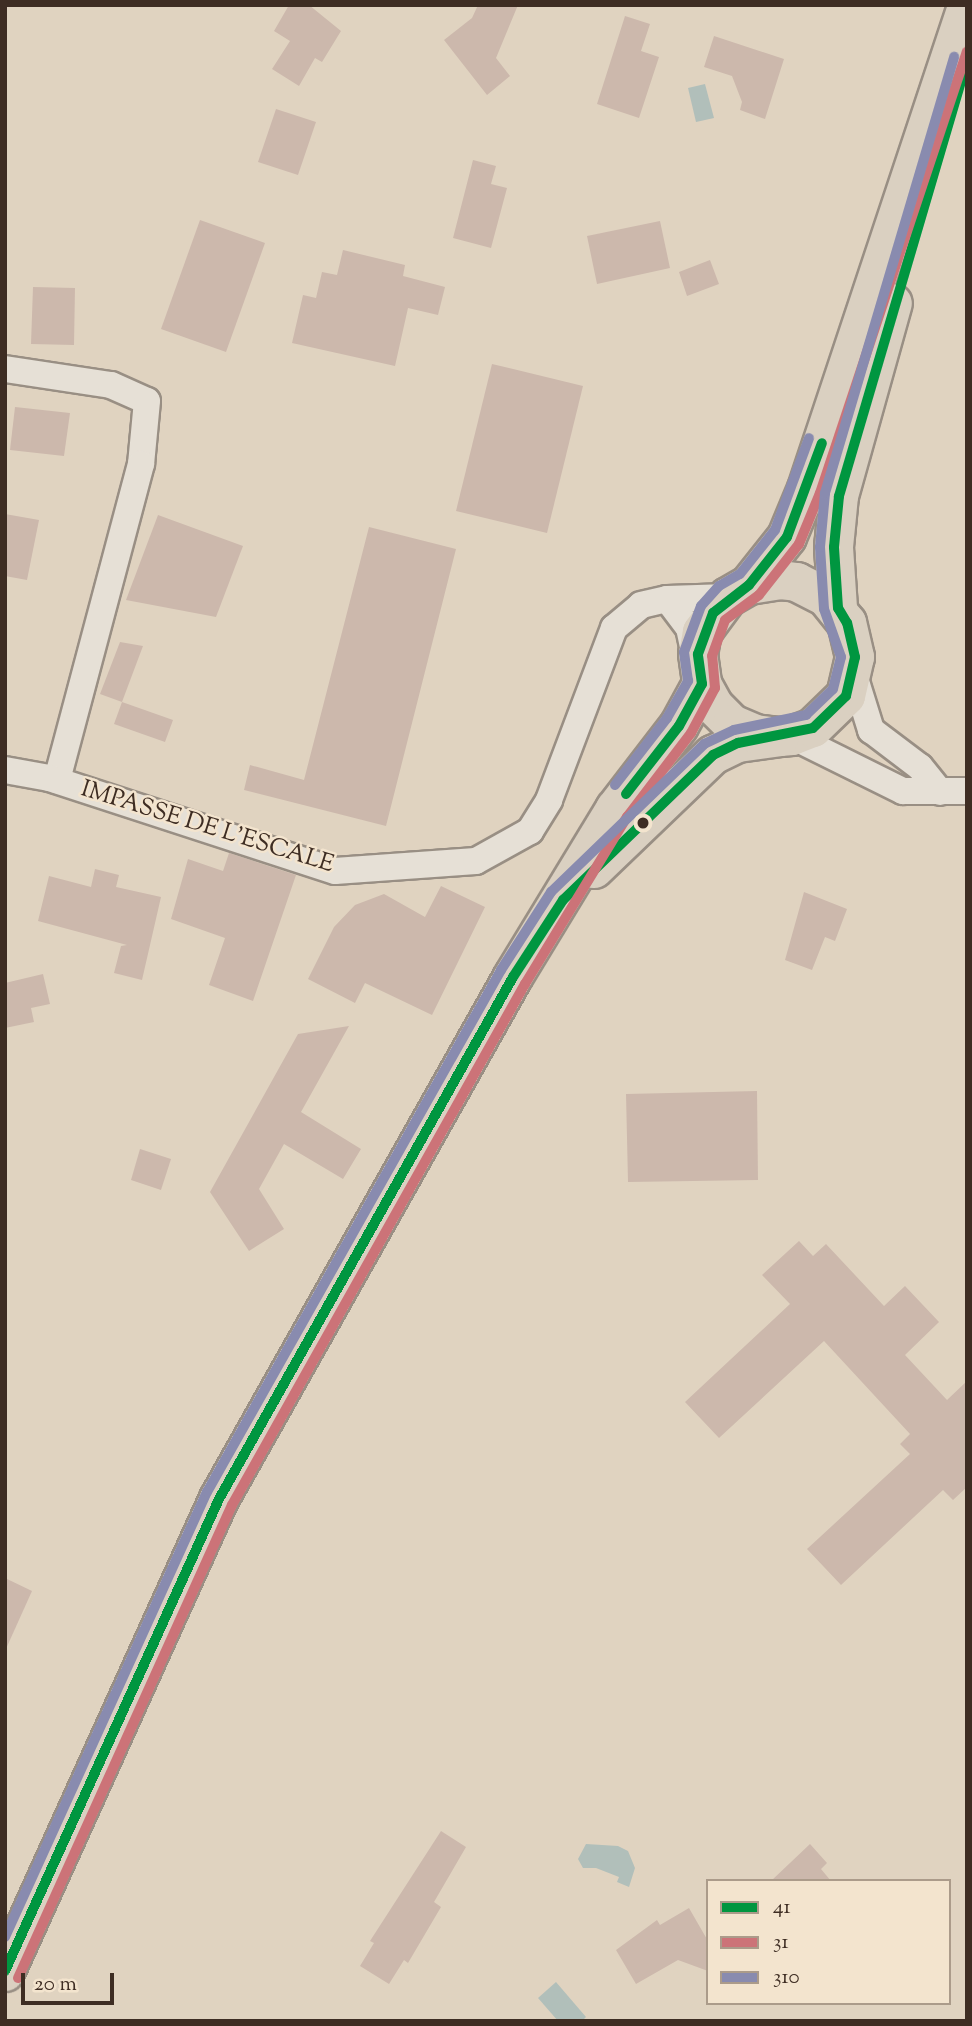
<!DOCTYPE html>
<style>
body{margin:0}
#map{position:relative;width:972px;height:2026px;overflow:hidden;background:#e0d3c0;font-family:"Sorts Mill Goudy",serif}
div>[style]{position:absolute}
.water>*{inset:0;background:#b1bfba}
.building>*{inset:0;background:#ccb8ac}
.roads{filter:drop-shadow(2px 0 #998f84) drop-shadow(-2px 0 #998f84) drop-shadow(0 2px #998f84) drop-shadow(0 -2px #998f84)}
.street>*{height:26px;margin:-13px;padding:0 13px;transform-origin:13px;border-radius:13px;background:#e6e0d6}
.primary>*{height:38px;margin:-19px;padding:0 19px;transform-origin:19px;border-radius:19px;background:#dad0c1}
.bus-1>*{height:10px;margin:-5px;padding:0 5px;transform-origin:5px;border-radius:5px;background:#009640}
.bus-2>*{height:10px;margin:-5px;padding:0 5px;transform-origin:5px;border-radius:5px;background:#cc7378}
.bus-3>*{height:10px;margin:-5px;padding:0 5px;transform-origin:5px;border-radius:5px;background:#898baf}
.dots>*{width:19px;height:19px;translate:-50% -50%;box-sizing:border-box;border:4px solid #f3e4ce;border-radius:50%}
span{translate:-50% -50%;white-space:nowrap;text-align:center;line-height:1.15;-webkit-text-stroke:5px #f3e4ce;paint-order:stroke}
.street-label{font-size:24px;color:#3e2d23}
.frame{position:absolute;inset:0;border:7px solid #3e2d23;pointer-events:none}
.legend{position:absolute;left:706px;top:1879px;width:245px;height:126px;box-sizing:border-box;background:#f3e4ce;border:2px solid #ab9b8a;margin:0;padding:9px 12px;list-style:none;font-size:21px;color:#3e2d23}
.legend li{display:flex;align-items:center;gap:14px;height:35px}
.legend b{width:35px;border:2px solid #ab9b8a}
.scale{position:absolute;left:21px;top:1973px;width:93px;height:32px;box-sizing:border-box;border:4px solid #3e2d23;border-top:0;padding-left:9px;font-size:21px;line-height:24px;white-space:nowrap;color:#3e2d23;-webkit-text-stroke:5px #f3e4ce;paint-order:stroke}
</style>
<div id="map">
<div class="water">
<div style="clip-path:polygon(705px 84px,714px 118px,696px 122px,688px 88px)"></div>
<div style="clip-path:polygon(586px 1844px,618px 1846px,628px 1851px,635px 1868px,629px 1887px,617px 1882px,619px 1877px,596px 1868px,583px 1868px,578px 1859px)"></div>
<div style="clip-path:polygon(556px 1982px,586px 2017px,582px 2021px,558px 2021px,538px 1998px)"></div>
</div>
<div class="building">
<div style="clip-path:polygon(289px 5px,309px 5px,341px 31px,322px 62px,315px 58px,299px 86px,272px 69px,290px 41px,274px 31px)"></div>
<div style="clip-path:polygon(478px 5px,518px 5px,496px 58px,510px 76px,487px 95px,444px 40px,472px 18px)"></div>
<div style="clip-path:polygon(625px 16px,650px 24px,641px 51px,659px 57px,639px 118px,597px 104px)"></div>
<div style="clip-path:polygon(714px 36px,784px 59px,765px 119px,740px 110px,742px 102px,732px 76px,704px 67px)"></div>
<div style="clip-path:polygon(276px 109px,316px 122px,298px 175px,258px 162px)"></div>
<div style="clip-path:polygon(473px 160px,496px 166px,491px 184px,507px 188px,491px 248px,453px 238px)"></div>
<div style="clip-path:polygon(200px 220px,265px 243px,226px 352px,161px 329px)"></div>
<div style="clip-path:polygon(660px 221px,670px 268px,597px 284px,587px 236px)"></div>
<div style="clip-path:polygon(343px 250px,405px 265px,403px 276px,445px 287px,438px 315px,408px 308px,395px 366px,292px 343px,303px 295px,316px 298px,322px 272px,337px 275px)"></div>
<div style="clip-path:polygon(710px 260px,719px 284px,687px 296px,679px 272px)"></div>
<div style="clip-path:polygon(33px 287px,75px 288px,74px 345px,31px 344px)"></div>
<div style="clip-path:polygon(492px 364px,583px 386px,547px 533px,456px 511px)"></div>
<div style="clip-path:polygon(15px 407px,70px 413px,64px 456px,10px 450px)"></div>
<div style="clip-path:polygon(5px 514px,39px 520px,27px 580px,5px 576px)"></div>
<div style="clip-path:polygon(158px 515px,243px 546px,216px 617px,126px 600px)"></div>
<div style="clip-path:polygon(369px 527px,456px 549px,386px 826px,244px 790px,250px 765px,304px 780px)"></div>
<div style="clip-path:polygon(120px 642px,143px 646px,122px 702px,100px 694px)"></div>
<div style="clip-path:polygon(122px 702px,173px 720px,165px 742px,114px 724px)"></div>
<div style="clip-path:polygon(229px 853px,296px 875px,253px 1001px,209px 985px,225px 938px,171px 919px,188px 859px,223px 871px)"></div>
<div style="clip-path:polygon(95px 869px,119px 875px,116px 887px,161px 897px,142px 980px,114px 973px,121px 946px,127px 945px,38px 921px,49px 876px,91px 887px)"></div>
<div style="clip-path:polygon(441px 886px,485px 907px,432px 1015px,365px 983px,355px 1003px,308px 979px,334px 927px,355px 905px,384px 894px,425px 917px)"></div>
<div style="clip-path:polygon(804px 892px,847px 909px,835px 941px,825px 937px,812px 970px,785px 960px)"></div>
<div style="clip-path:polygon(43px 974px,50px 1004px,31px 1008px,34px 1022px,5px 1028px,5px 983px)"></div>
<div style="clip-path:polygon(349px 1026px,301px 1112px,361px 1149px,343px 1179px,284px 1144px,259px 1189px,284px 1229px,249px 1251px,210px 1192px,298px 1034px)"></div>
<div style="clip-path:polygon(757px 1091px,758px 1180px,628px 1182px,626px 1094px)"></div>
<div style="clip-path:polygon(140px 1149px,171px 1159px,161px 1190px,131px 1180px)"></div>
<div style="clip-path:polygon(799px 1241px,813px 1256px,826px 1244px,884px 1306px,905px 1286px,939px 1322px,905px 1355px,947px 1400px,967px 1381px,967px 1487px,953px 1500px,943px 1490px,841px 1585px,807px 1549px,910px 1454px,900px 1444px,910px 1434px,824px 1341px,719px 1438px,685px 1402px,790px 1304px,762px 1275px)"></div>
<div style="clip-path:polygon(5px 1578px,32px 1591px,5px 1651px)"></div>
<div style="clip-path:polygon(441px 1831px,466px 1847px,434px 1902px,441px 1907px,408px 1963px,404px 1960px,389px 1984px,360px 1966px,374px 1943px,370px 1941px)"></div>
<div style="clip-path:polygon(810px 1844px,827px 1863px,821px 1869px,831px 1881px,771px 1881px)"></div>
<div style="clip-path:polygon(689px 1908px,708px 1941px,708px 1971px,678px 1960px,636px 1984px,616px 1950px,657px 1920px,660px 1925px)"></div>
</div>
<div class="roads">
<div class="street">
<div style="left:5px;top:369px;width:107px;rotate:8.6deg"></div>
<div style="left:111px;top:385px;width:39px;rotate:24deg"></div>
<div style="left:147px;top:401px;width:63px;rotate:95.4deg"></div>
<div style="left:141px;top:464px;width:327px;rotate:104.9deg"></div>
<div style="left:695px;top:656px;width:29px;rotate:-102deg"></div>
<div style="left:689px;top:628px;width:36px;rotate:-127deg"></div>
<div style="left:667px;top:599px;width:61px;rotate:-1.9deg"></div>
<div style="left:854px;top:675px;width:58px;rotate:72.8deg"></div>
<div style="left:871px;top:730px;width:61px;rotate:37.1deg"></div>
<div style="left:920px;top:767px;width:32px;rotate:51deg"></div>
<div style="left:792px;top:736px;width:124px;rotate:26.4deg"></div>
<div style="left:903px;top:791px;width:64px"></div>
<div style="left:5px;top:770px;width:45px;rotate:10.3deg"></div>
<div style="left:49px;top:778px;width:301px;rotate:18deg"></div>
<div style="left:335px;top:871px;width:141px;rotate:-4.1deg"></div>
<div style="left:476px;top:861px;width:62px;rotate:-29.1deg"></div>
<div style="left:530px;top:831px;width:36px;rotate:-58deg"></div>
<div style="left:549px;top:800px;width:184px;rotate:-69.3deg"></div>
<div style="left:614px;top:628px;width:35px;rotate:-40deg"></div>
<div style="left:641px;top:605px;width:27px;rotate:-13deg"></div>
</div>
<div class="primary">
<div style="left:749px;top:585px;width:61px;rotate:-51.6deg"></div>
<div style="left:787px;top:537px;width:52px;rotate:-67.4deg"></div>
<div style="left:807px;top:489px;width:508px;rotate:-71.64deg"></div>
<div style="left:838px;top:608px;width:61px;rotate:-93.8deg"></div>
<div style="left:834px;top:547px;width:51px;rotate:-84.4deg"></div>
<div style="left:839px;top:496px;width:200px;rotate:-74.4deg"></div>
<div style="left:594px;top:869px;width:165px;rotate:-43.8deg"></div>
<div style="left:713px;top:755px;width:28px;rotate:-26deg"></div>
<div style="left:738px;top:743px;width:42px;rotate:-8.1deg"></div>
<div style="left:780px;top:737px;width:12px;rotate:-5deg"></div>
<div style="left:792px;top:736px;width:22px;rotate:-21deg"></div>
<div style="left:813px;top:728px;width:46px;rotate:-44.1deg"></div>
<div style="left:846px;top:696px;width:40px;rotate:-77deg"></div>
<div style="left:855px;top:657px;width:35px;rotate:-103deg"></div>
<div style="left:847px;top:623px;width:33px;rotate:-129deg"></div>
<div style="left:826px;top:597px;width:33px;rotate:-153deg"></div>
<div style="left:797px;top:582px;width:16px;rotate:-173deg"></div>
<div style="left:781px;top:580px;width:32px;rotate:171deg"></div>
<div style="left:749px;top:585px;width:24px;rotate:150deg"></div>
<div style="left:728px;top:597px;width:44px;rotate:126.6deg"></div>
<div style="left:702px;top:632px;width:22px;rotate:100deg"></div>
<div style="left:698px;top:654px;width:30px;rotate:82deg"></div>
<div style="left:702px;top:684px;width:25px;rotate:61deg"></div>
<div style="left:714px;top:706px;width:25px;rotate:45deg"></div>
<div style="left:732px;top:724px;width:25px;rotate:23deg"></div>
<div style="left:755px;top:734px;width:25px;rotate:7deg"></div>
<div style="left:5px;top:1972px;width:519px;rotate:-65.66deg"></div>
<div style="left:219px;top:1499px;width:599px;rotate:-60.61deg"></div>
<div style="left:513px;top:977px;width:197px;rotate:-58.7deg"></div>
<div style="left:615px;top:809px;width:105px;rotate:-52.4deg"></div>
<div style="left:679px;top:726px;width:48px;rotate:-61.3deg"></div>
</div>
</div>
<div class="bus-1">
<div style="left:626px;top:794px;width:86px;rotate:-52.1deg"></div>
<div style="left:679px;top:726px;width:48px;rotate:-61.3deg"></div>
<div style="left:702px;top:684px;width:30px;rotate:-98deg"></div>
<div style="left:698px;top:654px;width:44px;rotate:-69.9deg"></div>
<div style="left:713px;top:613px;width:46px;rotate:-37.9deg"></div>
<div style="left:749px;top:585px;width:61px;rotate:-51.6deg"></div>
<div style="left:787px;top:537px;width:100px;rotate:-69.6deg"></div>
<div style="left:5px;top:1971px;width:518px;rotate:-65.61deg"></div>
<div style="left:219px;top:1499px;width:599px;rotate:-60.61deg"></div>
<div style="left:513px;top:977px;width:92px;rotate:-57deg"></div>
<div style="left:563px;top:900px;width:209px;rotate:-44deg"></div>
<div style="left:713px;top:755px;width:28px;rotate:-26deg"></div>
<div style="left:738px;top:743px;width:76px;rotate:-11.3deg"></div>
<div style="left:813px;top:728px;width:46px;rotate:-44.1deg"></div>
<div style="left:846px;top:696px;width:40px;rotate:-77deg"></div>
<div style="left:855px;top:657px;width:35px;rotate:-103deg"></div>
<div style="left:847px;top:623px;width:17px;rotate:-121deg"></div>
<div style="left:838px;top:608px;width:61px;rotate:-93.8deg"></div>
<div style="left:834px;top:547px;width:51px;rotate:-84.4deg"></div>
<div style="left:839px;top:496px;width:452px;rotate:-73.6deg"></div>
</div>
<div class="bus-2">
<div style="left:18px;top:1978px;width:519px;rotate:-65.66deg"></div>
<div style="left:232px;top:1505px;width:598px;rotate:-60.65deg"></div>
<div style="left:525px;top:984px;width:196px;rotate:-58.6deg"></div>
<div style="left:627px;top:817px;width:106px;rotate:-52.7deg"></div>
<div style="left:691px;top:733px;width:51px;rotate:-61.9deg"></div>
<div style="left:715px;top:688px;width:32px;rotate:-95deg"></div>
<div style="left:712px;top:656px;width:38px;rotate:-70deg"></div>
<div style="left:725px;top:620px;width:42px;rotate:-36.3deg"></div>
<div style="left:759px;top:595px;width:65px;rotate:-51.9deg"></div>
<div style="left:799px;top:544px;width:55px;rotate:-67.6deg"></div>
<div style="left:820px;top:493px;width:465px;rotate:-71.6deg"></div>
</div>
<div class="bus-3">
<div style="left:615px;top:785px;width:85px;rotate:-52.2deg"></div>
<div style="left:667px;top:718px;width:43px;rotate:-60.4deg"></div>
<div style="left:688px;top:681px;width:29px;rotate:-98deg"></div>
<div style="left:684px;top:652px;width:49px;rotate:-69.7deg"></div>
<div style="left:701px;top:606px;width:27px;rotate:-48deg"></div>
<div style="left:719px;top:586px;width:24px;rotate:-30deg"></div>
<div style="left:740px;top:574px;width:56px;rotate:-51.5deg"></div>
<div style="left:775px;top:530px;width:98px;rotate:-69.7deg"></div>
<div style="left:5px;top:1937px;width:489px;rotate:-65.6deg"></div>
<div style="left:207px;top:1492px;width:599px;rotate:-60.61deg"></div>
<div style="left:501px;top:970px;width:93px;rotate:-57.3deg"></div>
<div style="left:551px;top:892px;width:213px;rotate:-44deg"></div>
<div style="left:704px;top:744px;width:33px;rotate:-25deg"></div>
<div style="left:734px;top:730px;width:74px;rotate:-11.8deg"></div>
<div style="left:806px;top:715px;width:37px;rotate:-44deg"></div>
<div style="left:833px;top:689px;width:33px;rotate:-76deg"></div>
<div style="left:841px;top:657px;width:51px;rotate:-109.5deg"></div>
<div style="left:824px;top:609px;width:62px;rotate:-93.7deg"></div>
<div style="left:820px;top:547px;width:54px;rotate:-84.7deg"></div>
<div style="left:825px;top:493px;width:455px;rotate:-73.5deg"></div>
</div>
<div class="dots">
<div style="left:643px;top:823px;background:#3e2d23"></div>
</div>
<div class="street-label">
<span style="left:207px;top:828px;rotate:17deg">IMPASSE DE L'ESCALE</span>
</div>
<div class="frame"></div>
<ul class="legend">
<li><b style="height:9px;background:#009640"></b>41</li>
<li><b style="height:9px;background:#cc7378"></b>31</li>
<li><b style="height:9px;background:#898baf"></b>310</li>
</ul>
<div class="scale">20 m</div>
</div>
